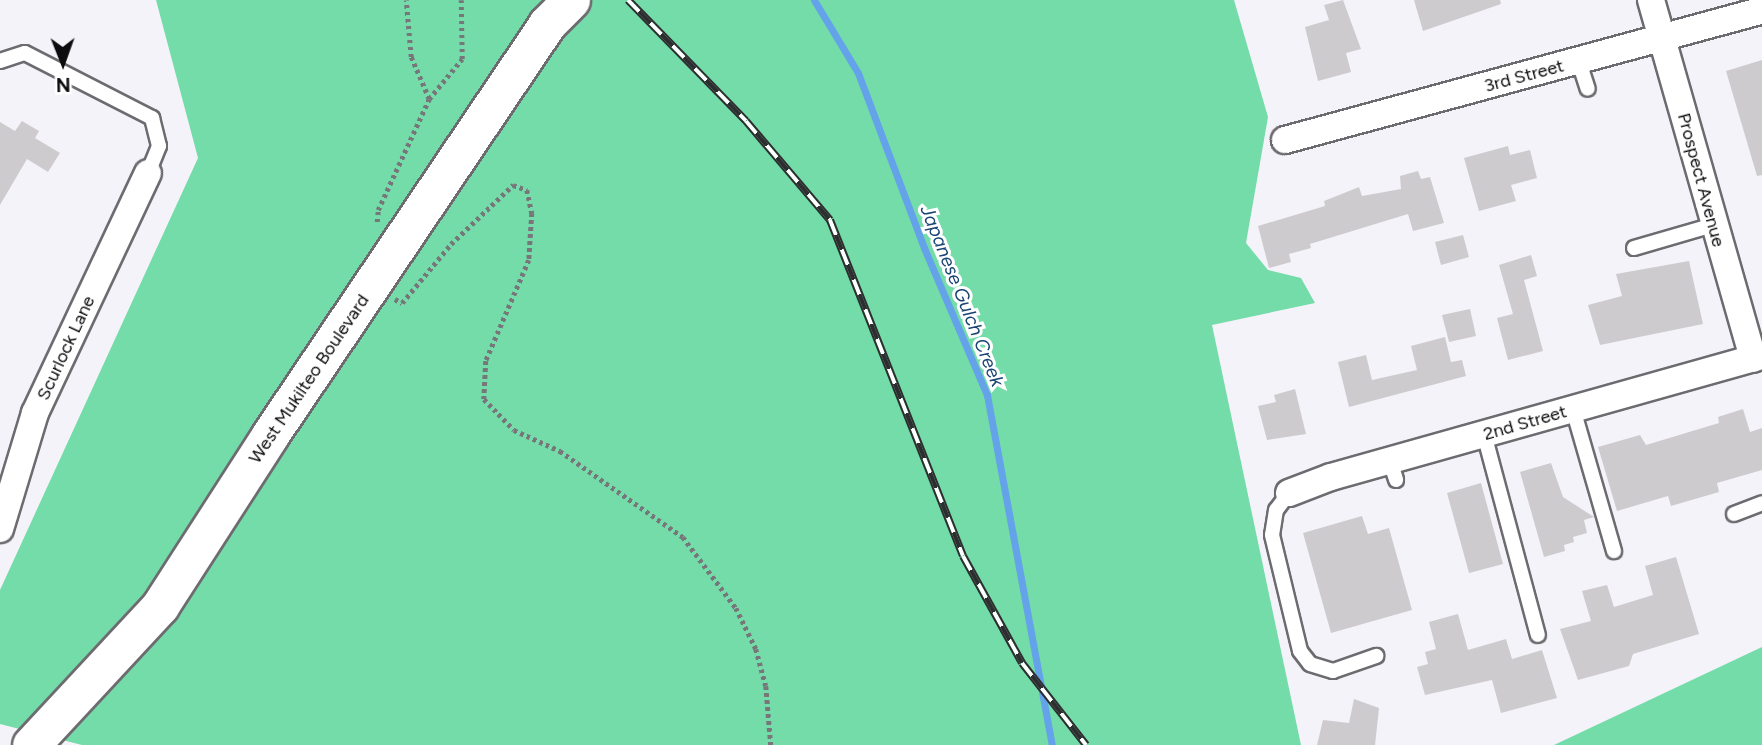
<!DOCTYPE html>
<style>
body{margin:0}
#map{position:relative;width:1762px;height:745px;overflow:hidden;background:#f4f3f9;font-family:Figtree,sans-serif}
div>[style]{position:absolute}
.forest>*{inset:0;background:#73dca9}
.stream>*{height:7px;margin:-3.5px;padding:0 3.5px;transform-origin:3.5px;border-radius:3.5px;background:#64a2e9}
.building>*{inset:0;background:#cecbcf}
.path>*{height:4.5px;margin-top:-2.25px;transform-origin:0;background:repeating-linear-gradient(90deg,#77767a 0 3.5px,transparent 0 7px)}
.roads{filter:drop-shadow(2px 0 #6d6b70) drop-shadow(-2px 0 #6d6b70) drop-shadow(0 2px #6d6b70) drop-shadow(0 -2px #6d6b70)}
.lane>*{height:14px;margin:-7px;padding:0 7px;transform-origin:7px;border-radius:7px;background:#fff}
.street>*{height:26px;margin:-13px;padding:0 13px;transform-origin:13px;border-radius:13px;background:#fff}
.secondary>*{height:37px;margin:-18.5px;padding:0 18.5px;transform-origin:18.5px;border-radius:18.5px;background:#fff}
.rail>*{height:8px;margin-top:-4px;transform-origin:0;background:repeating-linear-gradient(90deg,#fff 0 16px,#2e2d2f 0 32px);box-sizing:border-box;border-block:2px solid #2e2d2f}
span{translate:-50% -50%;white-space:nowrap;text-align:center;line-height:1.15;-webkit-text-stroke:6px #fff;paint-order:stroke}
.street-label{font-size:18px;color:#0c0b0d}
.water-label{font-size:19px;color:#1a4473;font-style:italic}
.north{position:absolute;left:28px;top:28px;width:70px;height:70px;-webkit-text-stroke:5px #fff;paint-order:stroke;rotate:179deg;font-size:19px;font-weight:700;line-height:28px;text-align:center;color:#0c0b0d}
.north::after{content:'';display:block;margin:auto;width:24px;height:32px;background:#0c0b0d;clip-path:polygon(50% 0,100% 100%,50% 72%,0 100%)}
</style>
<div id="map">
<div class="forest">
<div style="clip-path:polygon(156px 0,1234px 0,1268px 117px,1246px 243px,1268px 270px,1301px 278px,1315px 303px,1212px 325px,1301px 745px,82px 745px,0 724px,0 590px,198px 158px)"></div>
<div style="clip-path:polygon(1762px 647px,1762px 745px,1554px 745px)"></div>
</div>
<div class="stream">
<div style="left:814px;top:0;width:85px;rotate:58.9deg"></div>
<div style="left:858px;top:73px;width:187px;rotate:69.3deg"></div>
<div style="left:924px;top:248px;width:160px;rotate:66.8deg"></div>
<div style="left:987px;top:395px;width:356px;rotate:79.5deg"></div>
</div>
<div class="building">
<div style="clip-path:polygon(1343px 0,1361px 49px,1346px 53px,1351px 72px,1318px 81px,1305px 27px,1329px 20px,1324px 5px)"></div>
<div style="clip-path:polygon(1414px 0,1500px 0,1501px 4px,1423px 31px)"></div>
<div style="clip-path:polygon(1762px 60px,1762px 175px,1757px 176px,1726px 71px)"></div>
<div style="clip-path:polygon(22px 121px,39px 131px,35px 138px,60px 153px,48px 172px,27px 159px,0 205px,0 122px,15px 131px)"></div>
<div style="clip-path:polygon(1508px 146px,1510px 155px,1530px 150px,1537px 178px,1511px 185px,1516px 201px,1479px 211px,1464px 158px)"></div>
<div style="clip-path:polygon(1418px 171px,1421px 179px,1430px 177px,1444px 223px,1413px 231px,1408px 214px,1310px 244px,1311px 248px,1289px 254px,1291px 262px,1269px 268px,1258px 226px,1325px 206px,1324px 201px,1359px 187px,1362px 196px,1401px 189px,1400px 176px)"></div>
<div style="clip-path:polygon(1463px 235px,1469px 257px,1441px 265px,1435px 242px)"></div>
<div style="clip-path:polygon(1531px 255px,1537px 276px,1524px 280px,1543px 351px,1508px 360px,1497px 318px,1513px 314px,1499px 265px)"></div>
<div style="clip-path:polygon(1689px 261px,1703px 324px,1600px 345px,1588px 305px,1622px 296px,1616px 274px)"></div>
<div style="clip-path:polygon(1470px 309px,1476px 336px,1449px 342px,1442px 315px)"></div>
<div style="clip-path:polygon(1445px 337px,1451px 362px,1462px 360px,1466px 376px,1349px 407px,1338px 362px,1366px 355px,1372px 380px,1417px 370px,1411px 346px)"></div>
<div style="clip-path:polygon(1295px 389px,1306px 434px,1267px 440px,1258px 406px,1276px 402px,1274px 395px)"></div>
<div style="clip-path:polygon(1743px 409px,1750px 432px,1762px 428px,1762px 470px,1717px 483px,1719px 492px,1671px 506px,1668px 496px,1617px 511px,1598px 447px,1640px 435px,1646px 445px,1719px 423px,1718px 417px)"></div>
<div style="clip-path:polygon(1551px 463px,1563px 497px,1594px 517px,1584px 520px,1587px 533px,1573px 537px,1574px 542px,1564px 545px,1565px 551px,1544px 557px,1520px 472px)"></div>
<div style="clip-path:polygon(1481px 483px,1503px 564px,1469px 573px,1447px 493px)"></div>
<div style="clip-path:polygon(1362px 516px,1368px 534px,1389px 528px,1412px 610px,1331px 633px,1303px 533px)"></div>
<div style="clip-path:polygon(1676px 557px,1699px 634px,1633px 654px,1629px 666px,1578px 680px,1560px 629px,1591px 621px,1582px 591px,1607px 585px,1614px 607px,1653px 595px,1645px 566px)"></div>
<div style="clip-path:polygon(1458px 614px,1468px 650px,1506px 639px,1512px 659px,1542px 650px,1557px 698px,1501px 713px,1492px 680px,1425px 695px,1417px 667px,1428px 664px,1425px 652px,1436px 649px,1429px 622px)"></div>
<div style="clip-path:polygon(1354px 699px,1379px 708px,1375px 745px,1317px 745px,1323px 720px,1349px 723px)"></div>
</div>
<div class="path">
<div style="left:429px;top:99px;width:52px;rotate:-50.5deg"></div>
<div style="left:462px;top:59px;width:59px;rotate:-91deg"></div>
<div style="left:377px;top:222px;width:12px;rotate:-85deg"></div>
<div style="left:378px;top:210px;width:122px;rotate:-65.3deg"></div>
<div style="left:429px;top:99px;width:46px;rotate:-113.2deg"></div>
<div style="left:411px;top:57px;width:57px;rotate:-95deg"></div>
<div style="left:395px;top:299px;width:8px;rotate:30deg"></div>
<div style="left:402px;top:303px;width:77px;rotate:-50.3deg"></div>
<div style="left:451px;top:244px;width:86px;rotate:-43.6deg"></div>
<div style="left:513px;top:185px;width:15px;rotate:20deg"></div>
<div style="left:527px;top:190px;width:24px;rotate:78deg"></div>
<div style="left:532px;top:213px;width:47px;rotate:93.7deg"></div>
<div style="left:529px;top:260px;width:110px;rotate:113.1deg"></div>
<div style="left:486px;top:361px;width:38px;rotate:93deg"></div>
<div style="left:484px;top:399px;width:43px;rotate:45.9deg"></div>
<div style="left:514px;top:430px;width:51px;rotate:24.5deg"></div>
<div style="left:560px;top:451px;width:150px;rotate:35deg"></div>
<div style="left:683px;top:537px;width:89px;rotate:53.3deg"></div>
<div style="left:736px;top:608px;width:46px;rotate:64deg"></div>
<div style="left:756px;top:649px;width:38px;rotate:75deg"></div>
<div style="left:766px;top:686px;width:59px;rotate:85.2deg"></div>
</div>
<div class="roads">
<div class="lane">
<div style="left:0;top:61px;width:26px;rotate:-18deg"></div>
<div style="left:25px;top:53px;width:143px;rotate:27.1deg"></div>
<div style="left:152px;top:118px;width:29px;rotate:76deg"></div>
<div style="left:159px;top:146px;width:29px;rotate:112deg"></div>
<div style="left:1579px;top:62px;width:28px;rotate:72deg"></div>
<div style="left:1634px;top:248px;width:82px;rotate:-16.2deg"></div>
<div style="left:1573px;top:409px;width:148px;rotate:73.9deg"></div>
<div style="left:1484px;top:434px;width:208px;rotate:75deg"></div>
<div style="left:1390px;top:461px;width:20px;rotate:72deg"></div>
<div style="left:1289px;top:493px;width:21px;rotate:127deg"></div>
<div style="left:1276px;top:510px;width:25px;rotate:99deg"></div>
<div style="left:1272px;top:535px;width:119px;rotate:76.4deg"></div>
<div style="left:1300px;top:651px;width:16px;rotate:52deg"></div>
<div style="left:1310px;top:664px;width:24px;rotate:17deg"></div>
<div style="left:1333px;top:671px;width:46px;rotate:-19.2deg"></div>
<div style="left:1734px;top:514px;width:30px;rotate:-21deg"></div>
</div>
<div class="street">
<div style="left:1651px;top:0;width:373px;rotate:74.1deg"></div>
<div style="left:1285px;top:140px;width:494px;rotate:-15.2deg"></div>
<div style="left:1289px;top:493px;width:45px;rotate:-20.9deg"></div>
<div style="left:1331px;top:477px;width:448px;rotate:-15.7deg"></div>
<div style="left:0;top:529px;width:121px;rotate:-73.2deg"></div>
<div style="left:35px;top:413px;width:265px;rotate:-64.8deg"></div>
</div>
<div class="secondary">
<div style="left:31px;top:745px;width:190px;rotate:-47.1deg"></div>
<div style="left:160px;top:606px;width:203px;rotate:-57.2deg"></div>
<div style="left:270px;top:435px;width:496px;rotate:-56deg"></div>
<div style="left:547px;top:24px;width:34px;rotate:-45deg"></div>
</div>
</div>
<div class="rail">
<div style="left:628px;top:0;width:169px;rotate:45.7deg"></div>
<div style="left:746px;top:121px;width:130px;rotate:49.7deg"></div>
<div style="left:830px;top:220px;width:361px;rotate:68.4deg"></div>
<div style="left:963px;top:556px;width:122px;rotate:61.1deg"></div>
<div style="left:1022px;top:663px;width:104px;rotate:52deg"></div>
</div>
<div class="street-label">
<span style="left:1524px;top:76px;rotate:-15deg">3rd Street</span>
<span style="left:1701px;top:180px;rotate:75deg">Prospect Avenue</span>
<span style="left:66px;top:348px;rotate:-65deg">Scurlock Lane</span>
<span style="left:309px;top:379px;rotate:-56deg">West Mukilteo Boulevard</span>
<span style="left:1525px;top:423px;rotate:-16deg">2nd Street</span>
</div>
<div class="water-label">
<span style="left:962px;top:296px;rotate:68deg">Japanese Gulch Creek</span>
</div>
<div class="north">N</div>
</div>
